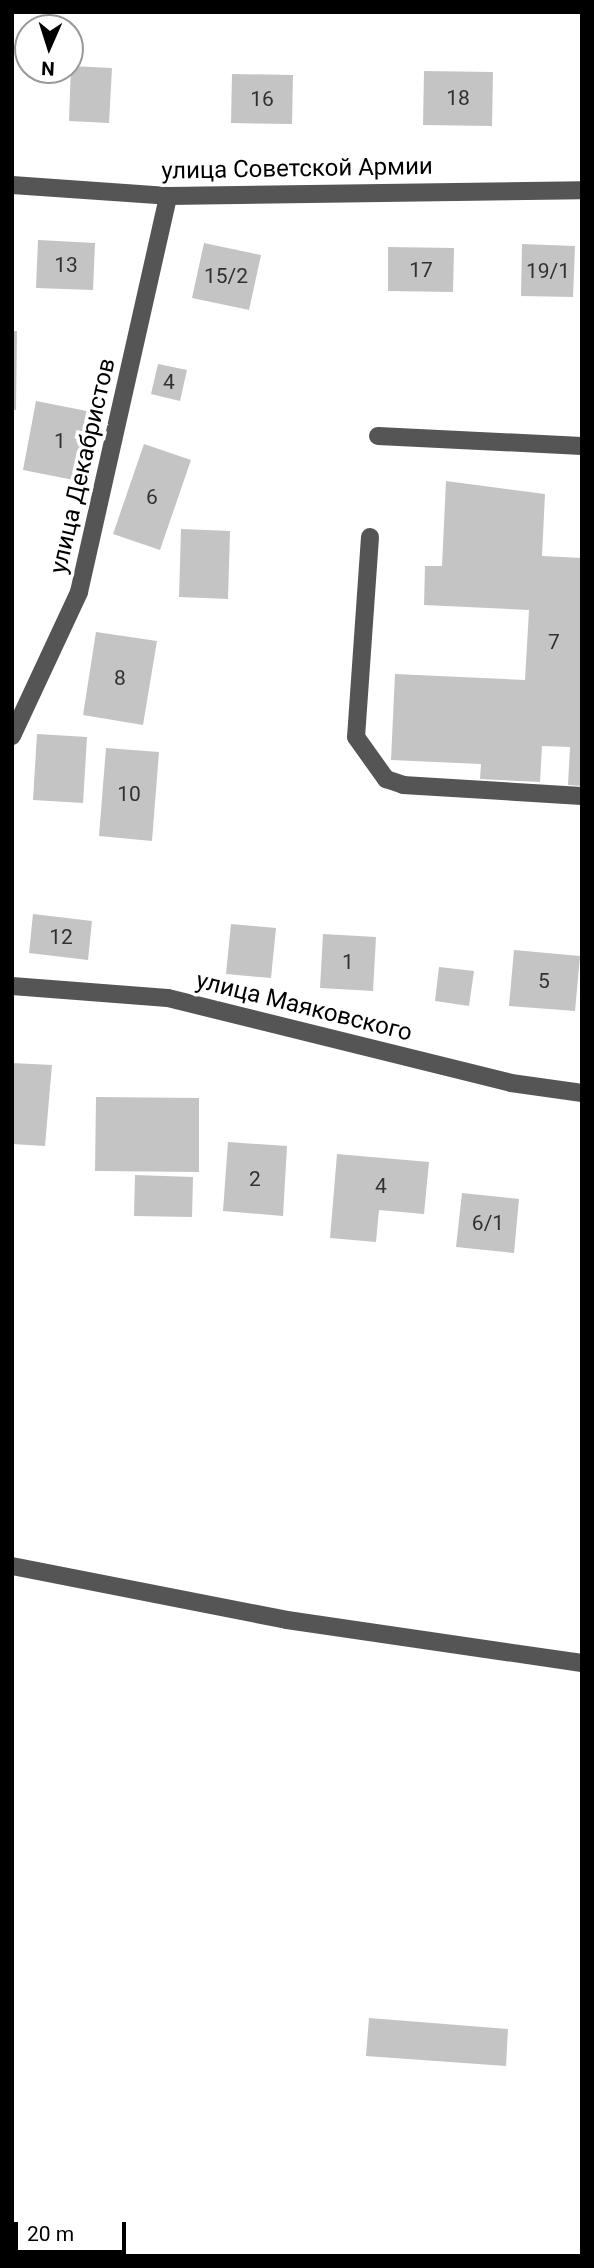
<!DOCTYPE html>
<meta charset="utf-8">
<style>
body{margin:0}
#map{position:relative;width:594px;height:2268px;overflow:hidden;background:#fff;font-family:Roboto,sans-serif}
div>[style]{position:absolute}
.building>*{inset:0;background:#c4c4c4}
.minor>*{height:18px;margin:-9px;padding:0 9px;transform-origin:9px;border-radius:9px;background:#555}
span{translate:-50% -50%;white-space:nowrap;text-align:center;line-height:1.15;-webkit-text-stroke:7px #fff;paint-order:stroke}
.number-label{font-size:21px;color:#313131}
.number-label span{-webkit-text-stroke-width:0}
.street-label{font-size:24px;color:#000}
.frame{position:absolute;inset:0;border:14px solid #000;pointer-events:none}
.north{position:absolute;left:14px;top:14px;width:70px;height:70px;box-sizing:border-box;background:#fff;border:2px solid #999;border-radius:50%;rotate:183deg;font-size:19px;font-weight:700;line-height:28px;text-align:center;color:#000}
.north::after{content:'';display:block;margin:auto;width:24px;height:32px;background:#000;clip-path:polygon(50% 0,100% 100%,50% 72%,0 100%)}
.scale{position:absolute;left:14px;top:2222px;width:112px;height:32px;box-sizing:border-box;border:4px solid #000;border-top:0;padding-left:9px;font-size:21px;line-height:24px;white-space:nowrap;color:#000;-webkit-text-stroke:5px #fff;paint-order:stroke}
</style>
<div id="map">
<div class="building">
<div style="clip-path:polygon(71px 66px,112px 68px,109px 123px,69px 121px)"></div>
<div style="clip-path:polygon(424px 71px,493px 72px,492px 126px,423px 125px)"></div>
<div style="clip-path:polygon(232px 74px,293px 75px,292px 124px,231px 123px)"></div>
<div style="clip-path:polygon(38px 240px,95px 243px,93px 290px,36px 288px)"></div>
<div style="clip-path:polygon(204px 243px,261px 255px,249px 310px,192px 298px)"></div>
<div style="clip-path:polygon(522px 244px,575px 246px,573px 297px,521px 296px)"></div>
<div style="clip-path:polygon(388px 247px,454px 248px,453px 292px,388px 291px)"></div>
<div style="clip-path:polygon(12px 331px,17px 331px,16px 410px,12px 410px)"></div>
<div style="clip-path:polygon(158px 364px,187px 370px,180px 401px,151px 394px)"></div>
<div style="clip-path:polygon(36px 401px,97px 413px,84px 482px,23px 470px)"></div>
<div style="clip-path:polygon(144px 444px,191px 460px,160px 550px,113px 534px)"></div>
<div style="clip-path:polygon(446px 481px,545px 494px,542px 556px,582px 558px,582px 786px,568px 785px,570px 747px,542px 746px,540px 782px,480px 779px,481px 764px,391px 760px,395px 674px,525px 680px,529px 610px,424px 605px,425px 566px,442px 566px)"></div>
<div style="clip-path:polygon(181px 529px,230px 531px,228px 599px,179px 597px)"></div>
<div style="clip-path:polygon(96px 632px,157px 641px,143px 725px,83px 715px)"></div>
<div style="clip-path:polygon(37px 734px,87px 737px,83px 803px,33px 800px)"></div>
<div style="clip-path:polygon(106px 748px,159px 752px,152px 841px,99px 836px)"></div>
<div style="clip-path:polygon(33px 914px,92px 921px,88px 960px,29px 953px)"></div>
<div style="clip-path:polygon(231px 924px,276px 928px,271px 978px,226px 974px)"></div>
<div style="clip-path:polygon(323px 934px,376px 937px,373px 991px,320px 988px)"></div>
<div style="clip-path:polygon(514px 950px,580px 956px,575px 1011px,509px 1006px)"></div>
<div style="clip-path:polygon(439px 967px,474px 971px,469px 1006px,435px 1001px)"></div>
<div style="clip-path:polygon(12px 1063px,52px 1065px,45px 1146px,12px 1144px)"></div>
<div style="clip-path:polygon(96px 1097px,199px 1098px,199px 1172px,95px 1171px)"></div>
<div style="clip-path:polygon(228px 1142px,287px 1146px,283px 1216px,223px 1211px)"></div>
<div style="clip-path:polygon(337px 1154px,429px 1162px,424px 1214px,379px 1210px,376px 1242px,330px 1238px)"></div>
<div style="clip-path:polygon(135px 1175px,193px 1177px,192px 1217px,134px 1216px)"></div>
<div style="clip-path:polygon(462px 1193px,519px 1199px,514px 1253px,456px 1247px)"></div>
<div style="clip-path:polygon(369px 2018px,508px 2029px,506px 2066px,366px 2056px)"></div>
</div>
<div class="minor">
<div style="left:12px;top:185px;width:156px;rotate:4deg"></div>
<div style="left:168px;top:196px;width:414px;rotate:-0.8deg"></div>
<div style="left:378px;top:436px;width:204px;rotate:2.8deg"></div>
<div style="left:370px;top:537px;width:200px;rotate:94deg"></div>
<div style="left:356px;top:737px;width:52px;rotate:54.5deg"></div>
<div style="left:386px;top:779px;width:18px;rotate:19deg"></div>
<div style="left:403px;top:785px;width:179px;rotate:3.5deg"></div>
<div style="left:12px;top:736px;width:159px;rotate:-65deg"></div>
<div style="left:79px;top:592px;width:406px;rotate:-77.3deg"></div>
<div style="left:12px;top:986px;width:156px;rotate:4.4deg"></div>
<div style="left:168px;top:998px;width:353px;rotate:13.9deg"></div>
<div style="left:511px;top:1083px;width:72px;rotate:8deg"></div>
<div style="left:12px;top:1566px;width:280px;rotate:11.1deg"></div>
<div style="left:287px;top:1620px;width:298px;rotate:8.3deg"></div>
</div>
<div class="number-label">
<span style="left:458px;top:98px">18</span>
<span style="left:262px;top:99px">16</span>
<span style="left:66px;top:265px">13</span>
<span style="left:421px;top:270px">17</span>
<span style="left:548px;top:271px">19/1</span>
<span style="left:226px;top:276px">15/2</span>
<span style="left:169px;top:382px">4</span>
<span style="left:60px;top:441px">1</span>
<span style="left:152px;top:497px">6</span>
<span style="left:554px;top:642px">7</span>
<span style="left:120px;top:678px">8</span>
<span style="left:129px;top:794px">10</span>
<span style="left:61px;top:937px">12</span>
<span style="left:348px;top:962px">1</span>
<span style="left:544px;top:981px">5</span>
<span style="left:255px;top:1179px">2</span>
<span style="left:381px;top:1186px">4</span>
<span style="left:488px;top:1223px">6/1</span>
</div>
<div class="street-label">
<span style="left:297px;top:169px;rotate:-1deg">улица Советской Армии</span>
<span style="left:83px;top:466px;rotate:-77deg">улица Декабристов</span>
<span style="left:304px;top:1007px;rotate:14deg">улица Маяковского</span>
</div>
<div class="frame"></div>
<div class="north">N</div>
<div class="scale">20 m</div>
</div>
